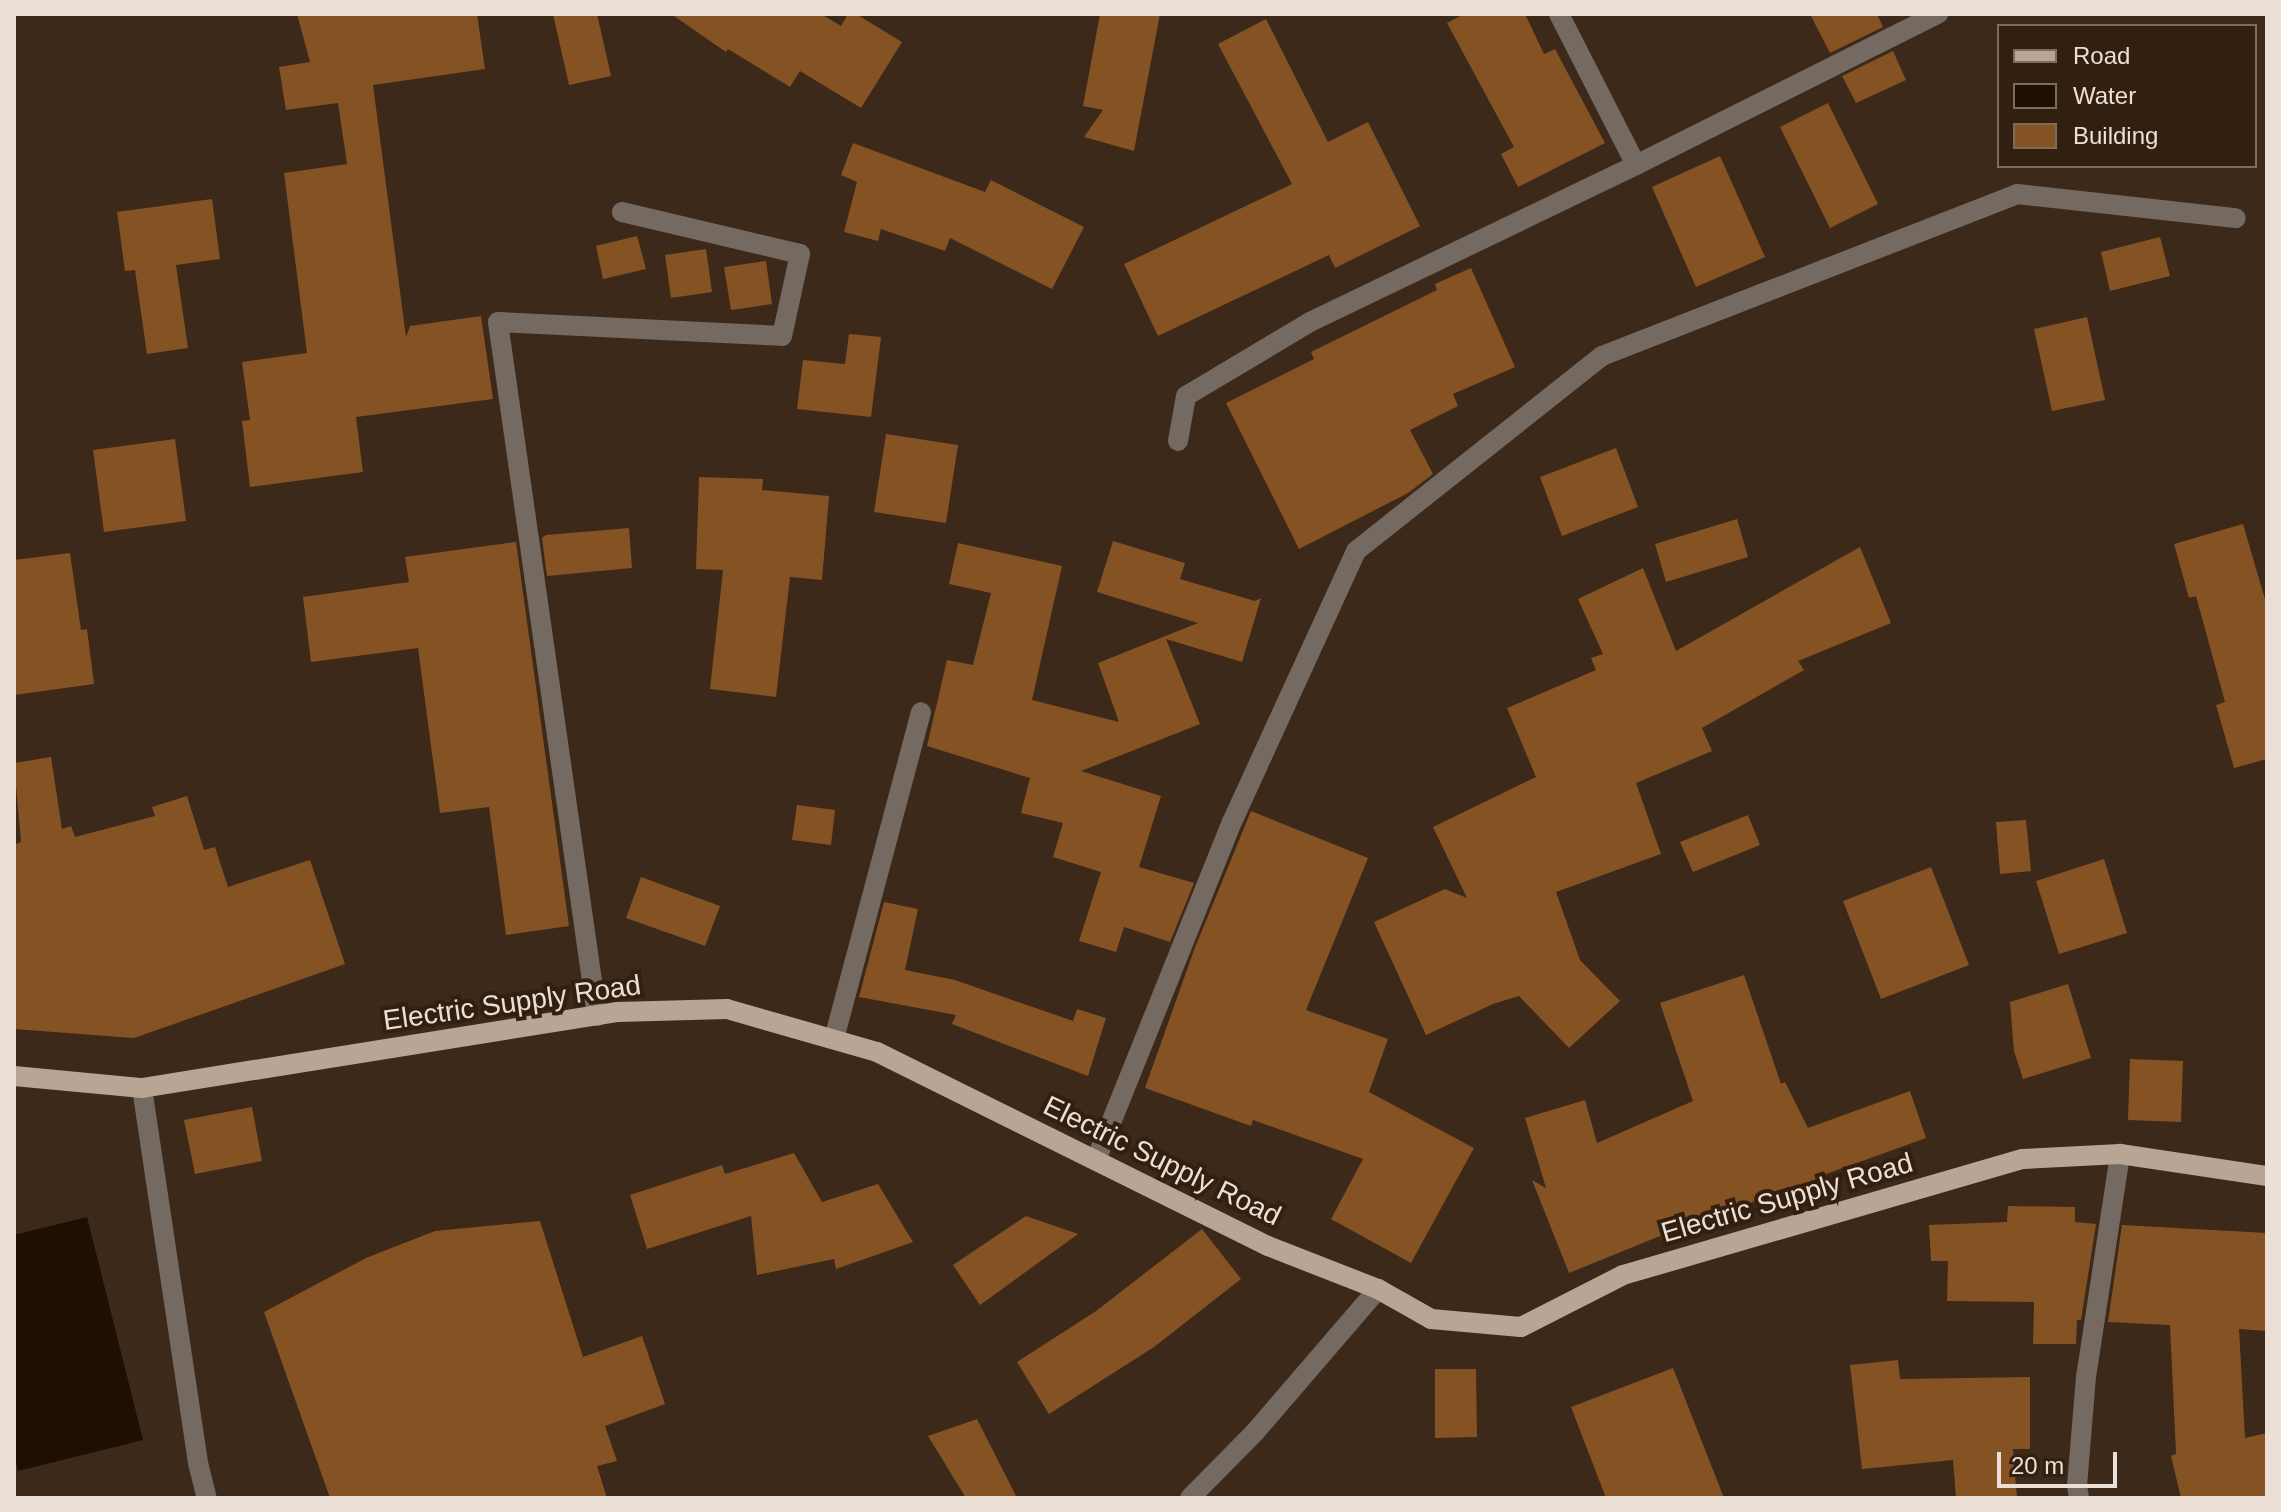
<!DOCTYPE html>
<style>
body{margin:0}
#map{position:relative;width:2281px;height:1512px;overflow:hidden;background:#3c2919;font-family:Arial,sans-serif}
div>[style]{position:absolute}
.water>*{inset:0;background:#1e0f02}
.building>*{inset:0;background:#855224}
.street>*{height:20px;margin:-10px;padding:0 10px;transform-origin:10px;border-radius:10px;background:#746a62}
.primary>*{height:20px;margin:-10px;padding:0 10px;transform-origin:10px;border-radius:10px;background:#b9a594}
span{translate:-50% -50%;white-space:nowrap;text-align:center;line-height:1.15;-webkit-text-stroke:8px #321f0f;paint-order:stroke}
.street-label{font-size:28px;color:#ecdfd5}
.frame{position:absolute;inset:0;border:16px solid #ecdfd5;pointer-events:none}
.legend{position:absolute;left:1997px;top:24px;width:260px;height:144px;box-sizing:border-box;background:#321f0f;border:2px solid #7c6c5e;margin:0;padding:10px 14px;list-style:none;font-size:24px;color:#ecdfd5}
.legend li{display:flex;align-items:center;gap:16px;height:40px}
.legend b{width:40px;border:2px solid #7c6c5e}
.scale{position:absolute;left:1997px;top:1452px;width:120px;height:36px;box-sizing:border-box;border:4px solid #ecdfd5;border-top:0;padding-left:10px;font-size:24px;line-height:28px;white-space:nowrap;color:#ecdfd5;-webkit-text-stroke:6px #321f0f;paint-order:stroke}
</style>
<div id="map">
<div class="water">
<div style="clip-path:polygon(87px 1217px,143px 1440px,18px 1471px,14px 1455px,14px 1235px)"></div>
</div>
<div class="building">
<div style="clip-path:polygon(297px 14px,477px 14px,485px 69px,373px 85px,406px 337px,410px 326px,481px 316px,493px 399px,356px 417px,363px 472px,250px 487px,242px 421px,250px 420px,242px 362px,307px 353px,284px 173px,347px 164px,338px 103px,286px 110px,279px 67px,310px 62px)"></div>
<div style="clip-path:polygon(553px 14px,597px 14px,611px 76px,569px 85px)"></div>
<div style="clip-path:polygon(671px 14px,821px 14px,841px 26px,848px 14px,856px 14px,902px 42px,861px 108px,800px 71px,790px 87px,728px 49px,726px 52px)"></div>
<div style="clip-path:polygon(1100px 14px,1160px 14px,1134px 151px,1084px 137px,1103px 110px,1083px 106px)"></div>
<div style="clip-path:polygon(1464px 14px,1525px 14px,1544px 54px,1555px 49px,1605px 143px,1518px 187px,1501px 154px,1514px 147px,1447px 23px)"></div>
<div style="clip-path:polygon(1810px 14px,1877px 14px,1883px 27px,1830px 53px)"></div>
<div style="clip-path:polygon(1266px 19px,1328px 142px,1368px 122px,1420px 226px,1335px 268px,1329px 255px,1158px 336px,1124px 264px,1292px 184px,1218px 44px)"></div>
<div style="clip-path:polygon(1893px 51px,1906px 80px,1856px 103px,1842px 76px)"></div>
<div style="clip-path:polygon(1828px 103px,1878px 204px,1830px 228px,1780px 127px)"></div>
<div style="clip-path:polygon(853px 143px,985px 192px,991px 180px,1084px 227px,1052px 289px,950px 238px,945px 251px,881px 229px,878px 241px,844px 232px,857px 182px,841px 175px)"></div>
<div style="clip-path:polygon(1720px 156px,1765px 257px,1696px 287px,1652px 187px)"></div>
<div style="clip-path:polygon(212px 199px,220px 259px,176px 265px,188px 348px,147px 354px,135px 270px,125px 271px,117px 212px)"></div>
<div style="clip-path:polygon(637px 236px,646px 269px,603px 279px,596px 246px)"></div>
<div style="clip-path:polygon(2160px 237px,2170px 276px,2110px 291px,2101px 252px)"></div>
<div style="clip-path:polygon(706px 249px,712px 292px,671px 298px,665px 255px)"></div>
<div style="clip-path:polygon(766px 261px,772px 304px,731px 310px,724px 267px)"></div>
<div style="clip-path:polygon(1471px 268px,1515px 367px,1453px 394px,1458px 406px,1410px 430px,1433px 474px,1408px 493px,1299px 549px,1226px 403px,1314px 359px,1311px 352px,1437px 290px,1435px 284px)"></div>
<div style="clip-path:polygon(2087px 317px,2105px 400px,2052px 411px,2034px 329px)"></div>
<div style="clip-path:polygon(849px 334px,881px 337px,871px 417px,797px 409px,803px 360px,845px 364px)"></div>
<div style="clip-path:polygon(886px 434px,958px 445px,946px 523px,874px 512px)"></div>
<div style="clip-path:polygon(175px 439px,186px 521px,104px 532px,93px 450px)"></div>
<div style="clip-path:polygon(1616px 448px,1638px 507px,1562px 536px,1540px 477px)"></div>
<div style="clip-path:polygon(699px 477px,763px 479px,762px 490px,829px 496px,822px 580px,790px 577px,776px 697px,710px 689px,723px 570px,696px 569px)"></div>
<div style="clip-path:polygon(1737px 519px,1748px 557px,1666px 582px,1655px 544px)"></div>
<div style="clip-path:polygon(2243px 524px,2267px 606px,2267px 759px,2234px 768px,2216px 705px,2225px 702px,2196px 596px,2189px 598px,2174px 544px)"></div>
<div style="clip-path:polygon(629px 528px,632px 568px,547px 576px,542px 538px,546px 535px)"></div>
<div style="clip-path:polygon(1113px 541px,1185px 563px,1180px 579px,1255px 601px,1261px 598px,1242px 662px,1166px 639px,1200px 724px,1081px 771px,1161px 796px,1139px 867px,1194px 883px,1170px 942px,1124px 927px,1116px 952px,1079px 941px,1101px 872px,1053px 857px,1063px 823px,1021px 813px,1030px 778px,927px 746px,947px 660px,973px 665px,991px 593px,949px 584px,958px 543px,1062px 566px,1032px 700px,1119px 722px,1098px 663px,1198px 623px,1097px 592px)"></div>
<div style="clip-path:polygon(516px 542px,569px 926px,506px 935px,489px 807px,440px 813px,418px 648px,311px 662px,303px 597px,409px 582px,405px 557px)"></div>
<div style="clip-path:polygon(1860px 547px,1891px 623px,1798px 661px,1804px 670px,1702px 728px,1712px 751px,1636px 783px,1661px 854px,1556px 892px,1580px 960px,1620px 1001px,1569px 1048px,1519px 996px,1493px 1004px,1426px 1035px,1374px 922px,1445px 889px,1467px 898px,1433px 827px,1536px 777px,1507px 708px,1596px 670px,1591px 658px,1603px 654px,1578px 599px,1643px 568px,1676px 651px)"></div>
<div style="clip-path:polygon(70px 553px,81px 630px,87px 629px,94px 684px,14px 695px,14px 560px)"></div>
<div style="clip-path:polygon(51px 757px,62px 829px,71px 826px,75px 837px,155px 816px,152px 807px,187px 796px,204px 850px,215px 847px,228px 887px,310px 860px,345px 964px,134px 1038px,14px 1029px,14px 845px,21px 842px,14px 763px)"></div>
<div style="clip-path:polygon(797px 805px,835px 810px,831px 845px,792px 840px)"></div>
<div style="clip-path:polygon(1251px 811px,1368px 858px,1306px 1010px,1388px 1039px,1369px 1092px,1474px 1148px,1411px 1263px,1331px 1219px,1363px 1159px,1253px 1120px,1251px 1126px,1145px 1088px,1194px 950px)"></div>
<div style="clip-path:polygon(1748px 815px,1760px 845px,1693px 872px,1680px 842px)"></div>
<div style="clip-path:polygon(2026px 820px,2031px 871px,2000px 874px,1996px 822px)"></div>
<div style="clip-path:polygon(2104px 859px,2127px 933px,2059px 954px,2036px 881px)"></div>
<div style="clip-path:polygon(1931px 867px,1969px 965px,1881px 999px,1843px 901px)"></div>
<div style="clip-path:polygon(641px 877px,720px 906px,705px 946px,626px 918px)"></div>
<div style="clip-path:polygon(884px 902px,918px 909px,905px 970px,955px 980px,1073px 1021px,1077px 1009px,1106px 1018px,1088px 1076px,952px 1024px,956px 1015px,859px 997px)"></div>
<div style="clip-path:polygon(1744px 975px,1781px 1084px,1785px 1082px,1808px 1128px,1910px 1091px,1926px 1138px,1826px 1174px,1769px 1202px,1766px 1196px,1663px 1242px,1660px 1236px,1569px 1273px,1532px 1180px,1546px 1188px,1525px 1118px,1585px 1100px,1597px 1143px,1693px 1101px,1660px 1003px)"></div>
<div style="clip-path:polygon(2068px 984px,2091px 1058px,2023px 1079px,2014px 1051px,2010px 1002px)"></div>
<div style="clip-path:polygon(2130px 1059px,2183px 1061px,2181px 1122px,2128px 1120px)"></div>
<div style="clip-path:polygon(252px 1107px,262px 1161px,195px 1174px,184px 1120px)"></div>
<div style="clip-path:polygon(794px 1153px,822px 1202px,878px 1184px,913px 1242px,836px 1269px,834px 1259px,757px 1275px,751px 1216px,647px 1249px,630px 1195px,722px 1165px,725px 1174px)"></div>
<div style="clip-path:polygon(2008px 1206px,2075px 1207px,2075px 1222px,2096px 1224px,2081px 1320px,2077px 1320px,2076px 1344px,2033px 1344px,2034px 1302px,1947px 1301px,1948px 1261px,1931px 1261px,1929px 1225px,2007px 1222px)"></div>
<div style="clip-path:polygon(1026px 1216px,1078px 1234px,980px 1305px,953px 1265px)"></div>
<div style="clip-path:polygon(540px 1221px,583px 1357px,642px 1336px,665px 1404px,605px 1426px,617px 1461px,597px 1466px,607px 1498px,330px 1498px,264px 1312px,366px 1258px,435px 1231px)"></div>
<div style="clip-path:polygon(2122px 1225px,2267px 1233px,2267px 1331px,2239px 1329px,2245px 1438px,2267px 1433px,2267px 1498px,2181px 1498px,2171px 1456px,2176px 1454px,2170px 1325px,2108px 1322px)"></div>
<div style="clip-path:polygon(1202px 1229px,1241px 1279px,1154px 1347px,1049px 1414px,1017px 1362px,1096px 1311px)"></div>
<div style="clip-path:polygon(1898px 1360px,1900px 1379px,2030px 1377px,2030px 1449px,2013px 1449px,2017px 1498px,1956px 1498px,1953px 1460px,1862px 1469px,1850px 1365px)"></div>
<div style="clip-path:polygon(1673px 1368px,1724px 1498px,1606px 1498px,1571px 1407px)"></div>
<div style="clip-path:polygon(1435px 1369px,1476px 1369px,1477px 1437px,1435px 1438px)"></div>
<div style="clip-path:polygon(977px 1419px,1017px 1498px,966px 1498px,928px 1436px)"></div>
</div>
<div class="street">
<div style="left:1559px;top:14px;width:169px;rotate:63deg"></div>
<div style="left:1178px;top:441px;width:46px;rotate:-79.9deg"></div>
<div style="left:1186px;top:396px;width:144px;rotate:-30.8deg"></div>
<div style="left:1310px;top:322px;width:362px;rotate:-25.7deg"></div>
<div style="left:1636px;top:165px;width:338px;rotate:-26.6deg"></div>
<div style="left:597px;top:1016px;width:701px;rotate:-98.12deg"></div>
<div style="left:498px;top:322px;width:284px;rotate:2.8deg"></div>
<div style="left:782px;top:336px;width:84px;rotate:-77.6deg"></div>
<div style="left:800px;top:254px;width:183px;rotate:-166.7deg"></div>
<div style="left:834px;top:1039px;width:338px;rotate:-75.1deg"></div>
<div style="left:142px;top:1088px;width:379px;rotate:81.5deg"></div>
<div style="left:198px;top:1463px;width:36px;rotate:76deg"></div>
<div style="left:1096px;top:1160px;width:364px;rotate:-68.1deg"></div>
<div style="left:1232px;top:822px;width:298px;rotate:-65.4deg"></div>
<div style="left:1356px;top:551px;width:314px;rotate:-38.4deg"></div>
<div style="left:1602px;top:356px;width:445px;rotate:-21.3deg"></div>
<div style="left:2017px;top:194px;width:220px;rotate:6.3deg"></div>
<div style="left:1190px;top:1498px;width:93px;rotate:-45.4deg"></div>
<div style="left:1255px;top:1432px;width:189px;rotate:-49.3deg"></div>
<div style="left:2079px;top:1498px;width:12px;rotate:-99deg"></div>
<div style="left:2077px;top:1486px;width:109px;rotate:-85.3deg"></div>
<div style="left:2086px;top:1377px;width:226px;rotate:-81.3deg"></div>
</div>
<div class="primary">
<div style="left:14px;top:1076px;width:129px;rotate:5.4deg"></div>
<div style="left:142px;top:1088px;width:482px;rotate:-9.1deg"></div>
<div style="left:618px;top:1012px;width:109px;rotate:-1.6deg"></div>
<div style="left:727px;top:1009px;width:156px;rotate:16deg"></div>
<div style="left:877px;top:1052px;width:436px;rotate:26.4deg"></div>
<div style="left:1268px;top:1246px;width:118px;rotate:21.4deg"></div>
<div style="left:1378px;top:1289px;width:61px;rotate:29.5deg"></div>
<div style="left:1431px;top:1319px;width:90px;rotate:5.1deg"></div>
<div style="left:1521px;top:1327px;width:114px;rotate:-27deg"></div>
<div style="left:1623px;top:1275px;width:416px;rotate:-16.2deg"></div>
<div style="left:2023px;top:1159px;width:97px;rotate:-3deg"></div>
<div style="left:2120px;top:1154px;width:149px;rotate:8.5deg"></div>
</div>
<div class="street-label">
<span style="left:512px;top:1003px;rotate:-8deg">Electric Supply Road</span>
<span style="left:1162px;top:1161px;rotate:26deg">Electric Supply Road</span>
<span style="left:1787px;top:1198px;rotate:-16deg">Electric Supply Road</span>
</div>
<div class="frame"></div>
<ul class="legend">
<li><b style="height:10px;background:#b9a594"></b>Road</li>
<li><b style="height:22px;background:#1e0f02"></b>Water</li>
<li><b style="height:22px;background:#855224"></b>Building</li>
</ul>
<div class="scale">20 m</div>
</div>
